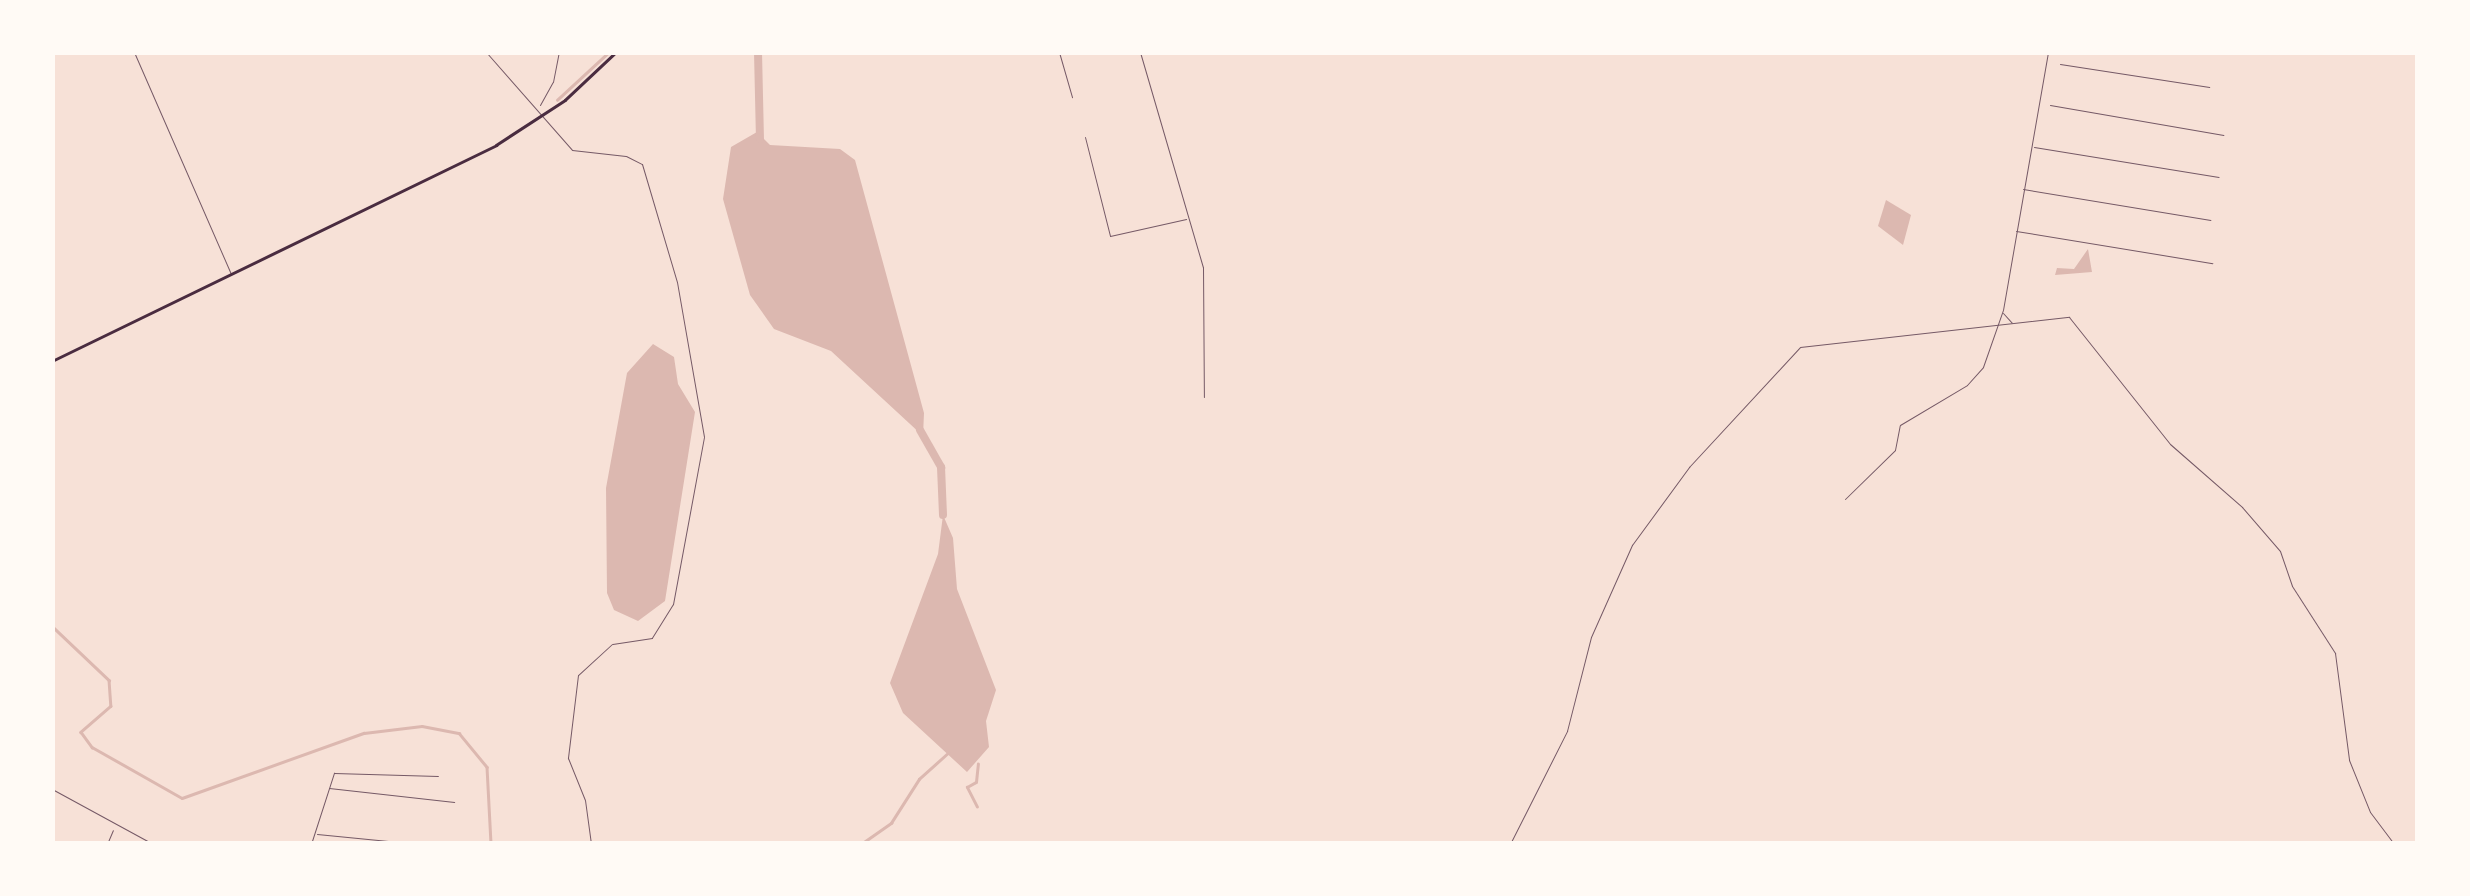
<!DOCTYPE html>
<style>
body{margin:0}
#map{position:relative;width:2470px;height:896px;overflow:hidden;background:#f7e1d7;font-family:"Fira Sans Condensed",sans-serif}
div>[style]{position:absolute}
.water>*{inset:0;background:#dcb8b0}
.stream>*{height:2.5px;margin:-1.25px;padding:0 1.25px;transform-origin:1.25px;border-radius:1.25px;background:#dcb8b0}
.river>*{height:8px;margin:-4px;padding:0 4px;transform-origin:4px;border-radius:4px;background:#dcb8b0}
.service>*{height:1px;margin:-0.5px;padding:0 0.5px;transform-origin:0.5px;border-radius:0.5px;background:#755966}
.minor>*{height:1px;margin:-0.5px;padding:0 0.5px;transform-origin:0.5px;border-radius:0.5px;background:#755966}
.secondary>*{height:2.5px;margin:-1.25px;padding:0 1.25px;transform-origin:1.25px;border-radius:1.25px;background:#4a2c40}
span{translate:-50% -50%;white-space:nowrap;text-align:center;line-height:1.15;-webkit-text-stroke:10px #fffaf5;paint-order:stroke}
.frame{position:absolute;inset:0;border:55px solid #fffaf5;pointer-events:none}
</style>
<div id="map">
<div class="water">
<div style="clip-path:polygon(757px 132px,770px 145px,840px 149px,855px 160px,924px 413px,923px 436px,831px 351px,774px 329px,750px 295px,723px 199px,731px 147px)"></div>
<div style="clip-path:polygon(1886px 200px,1911px 215px,1903px 245px,1878px 226px)"></div>
<div style="clip-path:polygon(2088px 249px,2092px 272px,2055px 275px,2057px 268px,2074px 269px)"></div>
<div style="clip-path:polygon(653px 344px,674px 357px,678px 384px,695px 412px,665px 601px,638px 621px,614px 610px,607px 593px,606px 488px,627px 373px)"></div>
<div style="clip-path:polygon(943px 515px,953px 538px,957px 589px,996px 690px,986px 721px,989px 747px,967px 772px,903px 713px,890px 683px,938px 554px)"></div>
</div>
<div class="stream">
<div style="left:557px;top:100px;width:71px;rotate:-42.7deg"></div>
<div style="left:52px;top:626px;width:79px;rotate:43.5deg"></div>
<div style="left:109px;top:680px;width:26px;rotate:86deg"></div>
<div style="left:111px;top:706px;width:40px;rotate:139deg"></div>
<div style="left:81px;top:732px;width:19px;rotate:54deg"></div>
<div style="left:92px;top:747px;width:103px;rotate:29.5deg"></div>
<div style="left:182px;top:798px;width:193px;rotate:-19.7deg"></div>
<div style="left:364px;top:733px;width:58px;rotate:-6.9deg"></div>
<div style="left:422px;top:726px;width:38px;rotate:11deg"></div>
<div style="left:459px;top:733px;width:44px;rotate:50.5deg"></div>
<div style="left:487px;top:767px;width:77px;rotate:87deg"></div>
<div style="left:977px;top:807px;width:22px;rotate:-117deg"></div>
<div style="left:967px;top:787px;width:10px;rotate:-29deg"></div>
<div style="left:976px;top:782px;width:18px;rotate:-84deg"></div>
<div style="left:861px;top:844px;width:37px;rotate:-35deg"></div>
<div style="left:891px;top:823px;width:52px;rotate:-57.5deg"></div>
<div style="left:919px;top:779px;width:39px;rotate:-42deg"></div>
</div>
<div class="river">
<div style="left:758px;top:52px;width:87px;rotate:88.7deg"></div>
<div style="left:920px;top:430px;width:43px;rotate:60.4deg"></div>
<div style="left:941px;top:467px;width:48px;rotate:87.6deg"></div>
</div>
<div class="service">
<div style="left:2060px;top:64px;width:151px;rotate:8.8deg"></div>
<div style="left:2050px;top:105px;width:176px;rotate:9.8deg"></div>
<div style="left:2034px;top:147px;width:187px;rotate:9.2deg"></div>
<div style="left:2023px;top:189px;width:190px;rotate:9.4deg"></div>
<div style="left:2016px;top:231px;width:199px;rotate:9.3deg"></div>
<div style="left:329px;top:788px;width:126px;rotate:6.4deg"></div>
<div style="left:317px;top:834px;width:102px;rotate:5.6deg"></div>
<div style="left:311px;top:844px;width:75px;rotate:-72.1deg"></div>
<div style="left:334px;top:773px;width:104px;rotate:1.7deg"></div>
</div>
<div class="minor">
<div style="left:134px;top:52px;width:242px;rotate:66.4deg"></div>
<div style="left:486px;top:52px;width:130px;rotate:48.7deg"></div>
<div style="left:572px;top:150px;width:54px;rotate:6.3deg"></div>
<div style="left:626px;top:156px;width:18px;rotate:27deg"></div>
<div style="left:642px;top:164px;width:123px;rotate:73.5deg"></div>
<div style="left:677px;top:282px;width:157px;rotate:80.1deg"></div>
<div style="left:704px;top:437px;width:170px;rotate:100.5deg"></div>
<div style="left:673px;top:604px;width:40px;rotate:122deg"></div>
<div style="left:652px;top:638px;width:40px;rotate:171.5deg"></div>
<div style="left:612px;top:644px;width:46px;rotate:137.6deg"></div>
<div style="left:578px;top:675px;width:84px;rotate:96.9deg"></div>
<div style="left:568px;top:758px;width:45px;rotate:68deg"></div>
<div style="left:585px;top:800px;width:44px;rotate:82.2deg"></div>
<div style="left:1059px;top:52px;width:47px;rotate:73.9deg"></div>
<div style="left:1140px;top:52px;width:224px;rotate:73.7deg"></div>
<div style="left:1203px;top:267px;width:130px;rotate:89.6deg"></div>
<div style="left:540px;top:105px;width:26px;rotate:-61deg"></div>
<div style="left:553px;top:82px;width:31px;rotate:-79deg"></div>
<div style="left:1085px;top:137px;width:102px;rotate:75.8deg"></div>
<div style="left:1110px;top:236px;width:78px;rotate:-12.6deg"></div>
<div style="left:2003px;top:313px;width:13px;rotate:48deg"></div>
<div style="left:1845px;top:499px;width:70px;rotate:-44.4deg"></div>
<div style="left:1895px;top:450px;width:25px;rotate:-79deg"></div>
<div style="left:1900px;top:425px;width:78px;rotate:-30.8deg"></div>
<div style="left:1967px;top:385px;width:24px;rotate:-48deg"></div>
<div style="left:1983px;top:367px;width:60px;rotate:-70.7deg"></div>
<div style="left:2003px;top:310px;width:262px;rotate:-80.1deg"></div>
<div style="left:52px;top:789px;width:115px;rotate:28.6deg"></div>
<div style="left:107px;top:844px;width:15px;rotate:-67deg"></div>
<div style="left:1510px;top:844px;width:127px;rotate:-63.2deg"></div>
<div style="left:1567px;top:731px;width:97px;rotate:-75.7deg"></div>
<div style="left:1591px;top:637px;width:101px;rotate:-66deg"></div>
<div style="left:1632px;top:545px;width:97px;rotate:-53.8deg"></div>
<div style="left:1689px;top:467px;width:163px;rotate:-47.2deg"></div>
<div style="left:1800px;top:347px;width:271px;rotate:-6.4deg"></div>
<div style="left:2069px;top:317px;width:162px;rotate:51.5deg"></div>
<div style="left:2170px;top:444px;width:96px;rotate:41.2deg"></div>
<div style="left:2242px;top:507px;width:58px;rotate:49.2deg"></div>
<div style="left:2280px;top:551px;width:37px;rotate:71deg"></div>
<div style="left:2292px;top:586px;width:80px;rotate:57.3deg"></div>
<div style="left:2335px;top:653px;width:108px;rotate:82.5deg"></div>
<div style="left:2349px;top:760px;width:56px;rotate:68deg"></div>
<div style="left:2370px;top:812px;width:40px;rotate:53deg"></div>
</div>
<div class="secondary">
<div style="left:52px;top:361px;width:494px;rotate:-25.9deg"></div>
<div style="left:496px;top:145px;width:82px;rotate:-33.1deg"></div>
<div style="left:565px;top:100px;width:70px;rotate:-43.3deg"></div>
</div>
<div class="frame"></div>
</div>
